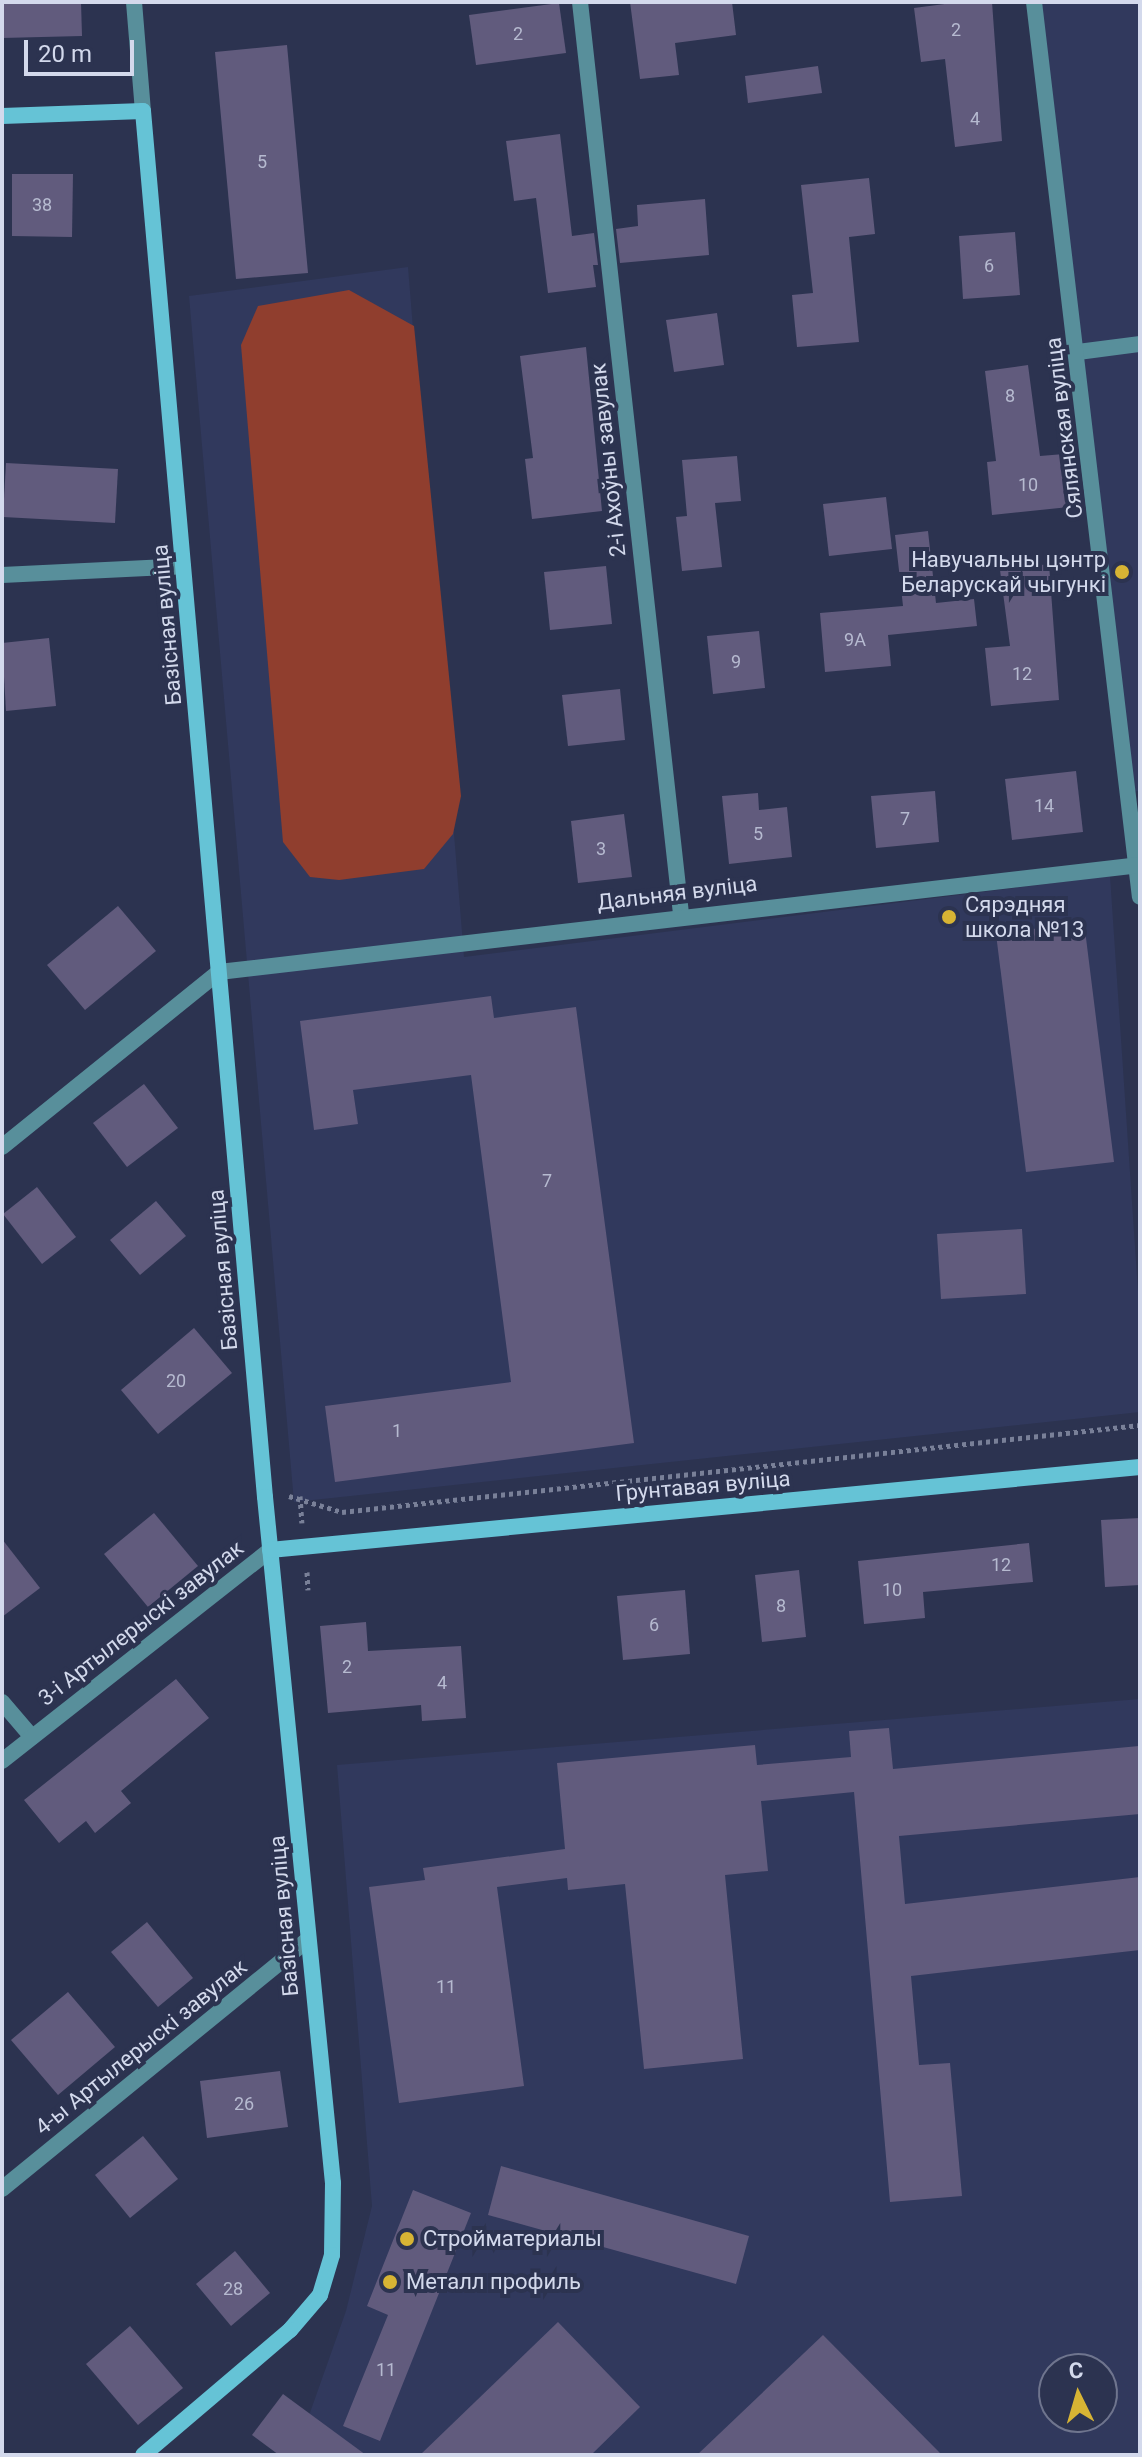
<!DOCTYPE html>
<meta charset="utf-8">
<style>
body{margin:0}
#map{position:relative;width:1142px;height:2457px;overflow:hidden;background:#2c3350;font-family:Roboto,sans-serif}
div>[style]{position:absolute}
.built>*{inset:0;background:#31395d}
.green>*{inset:0;background:#903e2e}
.building>*{inset:0;background:#615b7d}
.path>*{height:5px;margin-top:-2.5px;transform-origin:0;background:repeating-linear-gradient(90deg,#798098 0 4px,transparent 0 8px)}
.service>*{height:16px;margin:-8px;padding:0 8px;transform-origin:8px;border-radius:8px;background:#588f9b}
.minor>*{height:16px;margin:-8px;padding:0 8px;transform-origin:8px;border-radius:8px;background:#588f9b}
.tertiary>*{height:16px;margin:-8px;padding:0 8px;transform-origin:8px;border-radius:8px;background:#588f9b}
.secondary>*{height:16px;margin:-8px;padding:0 8px;transform-origin:8px;border-radius:8px;background:#65c3d6}
.dots>*{width:22px;height:22px;translate:-50% -50%;box-sizing:border-box;border:4px solid #2c3350;border-radius:50%}
span{translate:-50% -50%;white-space:nowrap;text-align:center;line-height:1.15;-webkit-text-stroke:8px #2c3350;paint-order:stroke}
.number-label{font-size:18px;color:#b6bad0}
.number-label span{-webkit-text-stroke-width:0}
.street-label{font-size:22px;color:#d3d9ec}
.poi-label{font-size:22px;color:#d3d9ec}
.right{translate:-100% -50%;text-align:right}
.left{translate:0 -50%;text-align:left}
.frame{position:absolute;inset:0;border:4px solid #d3d9ec;pointer-events:none}
.north{position:absolute;left:1038px;top:2353px;width:80px;height:80px;box-sizing:border-box;background:#2c3350;border:2px solid #6f758e;border-radius:50%;rotate:355deg;font-size:22px;font-weight:700;line-height:32px;text-align:center;color:#d3d9ec}
.north::after{content:'';display:block;margin:auto;width:28px;height:36px;background:#d7b434;clip-path:polygon(50% 0,100% 100%,50% 72%,0 100%)}
.scale{position:absolute;left:24px;top:40px;width:110px;height:36px;box-sizing:border-box;border:4px solid #d3d9ec;border-top:0;padding-left:10px;font-size:24px;line-height:28px;white-space:nowrap;color:#d3d9ec;-webkit-text-stroke:6px #2c3350;paint-order:stroke}
</style>
<div id="map">
<div class="built">
<div style="clip-path:polygon(1034px 2px,1140px 2px,1140px 791px,1128px 792px)"></div>
<div style="clip-path:polygon(408px 267px,464px 957px,1110px 876px,1140px 1321px,1140px 1412px,294px 1502px,189px 296px)"></div>
<div style="clip-path:polygon(evenodd,1140px 1699px,1140px 2455px,295px 2455px,346px 2311px,372px 2206px,337px 1765px,1140px 1699px,1054px 2369px,1102px 2369px,1102px 2417px,1054px 2417px,1054px 2369px)"></div>
</div>
<div class="green">
<div style="clip-path:polygon(349px 290px,414px 326px,461px 796px,453px 834px,424px 869px,339px 880px,310px 877px,283px 842px,241px 345px,258px 306px)"></div>
</div>
<div class="building">
<div style="clip-path:polygon(2px 2px,81px 2px,82px 36px,2px 38px)"></div>
<div style="clip-path:polygon(630px 2px,732px 2px,736px 35px,675px 43px,679px 75px,640px 79px)"></div>
<div style="clip-path:polygon(960px 2px,992px 2px,1002px 141px,955px 147px,945px 59px,921px 62px,914px 8px)"></div>
<div style="clip-path:polygon(559px 3px,566px 53px,476px 65px,469px 15px)"></div>
<div style="clip-path:polygon(287px 45px,308px 273px,236px 279px,215px 52px)"></div>
<div style="clip-path:polygon(818px 66px,822px 93px,748px 103px,745px 76px)"></div>
<div style="clip-path:polygon(560px 134px,572px 236px,594px 233px,598px 265px,593px 265px,596px 287px,548px 293px,536px 198px,514px 201px,506px 141px)"></div>
<div style="clip-path:polygon(12px 174px,73px 174px,72px 237px,12px 236px)"></div>
<div style="clip-path:polygon(869px 178px,875px 234px,849px 237px,859px 342px,797px 347px,792px 295px,813px 293px,801px 185px)"></div>
<div style="clip-path:polygon(705px 199px,709px 255px,620px 263px,616px 229px,638px 226px,637px 205px)"></div>
<div style="clip-path:polygon(1015px 232px,1020px 295px,963px 299px,959px 236px)"></div>
<div style="clip-path:polygon(717px 313px,724px 365px,674px 372px,666px 320px)"></div>
<div style="clip-path:polygon(586px 347px,602px 511px,532px 519px,525px 459px,533px 458px,520px 356px)"></div>
<div style="clip-path:polygon(1028px 365px,1040px 456px,1064px 454px,1069px 507px,992px 515px,987px 462px,996px 461px,985px 371px)"></div>
<div style="clip-path:polygon(737px 456px,741px 501px,715px 503px,722px 567px,682px 571px,676px 517px,687px 516px,682px 460px)"></div>
<div style="clip-path:polygon(6px 463px,118px 469px,115px 523px,3px 517px)"></div>
<div style="clip-path:polygon(886px 497px,892px 549px,829px 556px,823px 504px)"></div>
<div style="clip-path:polygon(928px 531px,936px 603px,974px 599px,977px 626px,888px 635px,891px 666px,825px 672px,820px 613px,903px 606px,895px 535px)"></div>
<div style="clip-path:polygon(1049px 564px,1059px 700px,991px 706px,985px 648px,1010px 646px,1000px 570px)"></div>
<div style="clip-path:polygon(606px 566px,612px 624px,550px 630px,544px 572px)"></div>
<div style="clip-path:polygon(759px 631px,765px 688px,713px 694px,707px 636px)"></div>
<div style="clip-path:polygon(49px 638px,56px 706px,6px 711px,2px 643px)"></div>
<div style="clip-path:polygon(620px 689px,625px 740px,568px 746px,562px 695px)"></div>
<div style="clip-path:polygon(1076px 771px,1083px 832px,1012px 840px,1005px 779px)"></div>
<div style="clip-path:polygon(935px 791px,939px 842px,876px 848px,871px 796px)"></div>
<div style="clip-path:polygon(758px 793px,759px 810px,787px 807px,792px 857px,729px 864px,722px 796px)"></div>
<div style="clip-path:polygon(624px 814px,632px 877px,578px 883px,571px 821px)"></div>
<div style="clip-path:polygon(118px 906px,156px 951px,85px 1010px,47px 965px)"></div>
<div style="clip-path:polygon(1084px 922px,1114px 1162px,1026px 1172px,996px 934px)"></div>
<div style="clip-path:polygon(491px 996px,494px 1018px,576px 1007px,634px 1443px,335px 1482px,325px 1406px,511px 1382px,471px 1075px,353px 1090px,358px 1124px,314px 1130px,300px 1021px)"></div>
<div style="clip-path:polygon(144px 1084px,178px 1128px,127px 1167px,93px 1123px)"></div>
<div style="clip-path:polygon(37px 1187px,76px 1237px,42px 1264px,3px 1214px)"></div>
<div style="clip-path:polygon(156px 1201px,186px 1236px,140px 1275px,110px 1240px)"></div>
<div style="clip-path:polygon(1022px 1229px,1026px 1294px,941px 1299px,937px 1234px)"></div>
<div style="clip-path:polygon(194px 1328px,232px 1373px,158px 1434px,121px 1390px)"></div>
<div style="clip-path:polygon(154px 1513px,198px 1566px,148px 1607px,104px 1554px)"></div>
<div style="clip-path:polygon(1140px 1518px,1140px 1585px,1105px 1587px,1101px 1520px)"></div>
<div style="clip-path:polygon(2px 1539px,40px 1588px,2px 1617px)"></div>
<div style="clip-path:polygon(1029px 1543px,1033px 1582px,923px 1592px,925px 1618px,864px 1624px,858px 1561px)"></div>
<div style="clip-path:polygon(799px 1570px,806px 1637px,762px 1642px,755px 1575px)"></div>
<div style="clip-path:polygon(685px 1590px,690px 1654px,623px 1660px,617px 1596px)"></div>
<div style="clip-path:polygon(366px 1622px,368px 1651px,461px 1646px,466px 1718px,422px 1721px,421px 1705px,328px 1713px,320px 1626px)"></div>
<div style="clip-path:polygon(176px 1679px,209px 1718px,121px 1791px,131px 1803px,95px 1833px,86px 1821px,59px 1843px,24px 1800px)"></div>
<div style="clip-path:polygon(889px 1728px,893px 1769px,1139px 1746px,1140px 1814px,899px 1836px,905px 1904px,1140px 1877px,1140px 1950px,911px 1976px,919px 2065px,950px 2063px,962px 2196px,890px 2202px,854px 1792px,761px 1801px,768px 1871px,725px 1875px,743px 2059px,644px 2069px,625px 1884px,568px 1890px,567px 1878px,497px 1887px,524px 2086px,399px 2103px,369px 1887px,425px 1880px,423px 1868px,565px 1849px,557px 1763px,755px 1745px,757px 1765px,851px 1757px,849px 1731px)"></div>
<div style="clip-path:polygon(147px 1922px,193px 1978px,158px 2007px,111px 1952px)"></div>
<div style="clip-path:polygon(68px 1992px,115px 2047px,58px 2095px,11px 2040px)"></div>
<div style="clip-path:polygon(280px 2071px,288px 2127px,207px 2138px,200px 2081px)"></div>
<div style="clip-path:polygon(143px 2136px,178px 2179px,130px 2218px,95px 2175px)"></div>
<div style="clip-path:polygon(501px 2166px,749px 2236px,736px 2284px,488px 2215px)"></div>
<div style="clip-path:polygon(413px 2190px,471px 2213px,380px 2441px,343px 2426px,388px 2315px,367px 2306px)"></div>
<div style="clip-path:polygon(235px 2251px,270px 2293px,231px 2326px,196px 2284px)"></div>
<div style="clip-path:polygon(558px 2322px,640px 2407px,591px 2455px,420px 2455px)"></div>
<div style="clip-path:polygon(130px 2326px,183px 2388px,138px 2425px,86px 2364px)"></div>
<div style="clip-path:polygon(823px 2335px,942px 2455px,697px 2455px)"></div>
<div style="clip-path:polygon(283px 2394px,366px 2455px,279px 2455px,252px 2435px)"></div>
</div>
<div class="path">
<div style="left:289px;top:1496px;width:55px;rotate:16.8deg"></div>
<div style="left:342px;top:1512px;width:803px;rotate:-6.22deg"></div>
<div style="left:300px;top:1496px;width:27px;rotate:86deg"></div>
<div style="left:307px;top:1572px;width:18px;rotate:87deg"></div>
</div>
<div class="service">
<div style="left:1078px;top:352px;width:63px;rotate:-7.4deg"></div>
</div>
<div class="minor">
<div style="left:580px;top:2px;width:918px;rotate:83.68deg"></div>
<div style="left:1034px;top:2px;width:901px;rotate:83.25deg"></div>
<div style="left:2px;top:575px;width:181px;rotate:-2.8deg"></div>
<div style="left:2px;top:1147px;width:279px;rotate:-38.9deg"></div>
<div style="left:219px;top:972px;width:927px;rotate:-6.63deg"></div>
<div style="left:2px;top:1702px;width:46px;rotate:49.4deg"></div>
<div style="left:2px;top:1761px;width:341px;rotate:-38.2deg"></div>
<div style="left:2px;top:2189px;width:394px;rotate:-39.2deg"></div>
</div>
<div class="tertiary">
<div style="left:134px;top:2px;width:109px;rotate:85.3deg"></div>
</div>
<div class="secondary">
<div style="left:2px;top:116px;width:141px;rotate:-2deg"></div>
<div style="left:143px;top:111px;width:1391px;rotate:84.97deg"></div>
<div style="left:265px;top:1497px;width:689px;rotate:84.34deg"></div>
<div style="left:333px;top:2183px;width:72px;rotate:90.8deg"></div>
<div style="left:332px;top:2255px;width:42px;rotate:106.7deg"></div>
<div style="left:320px;top:2295px;width:46px;rotate:130.6deg"></div>
<div style="left:290px;top:2330px;width:193px;rotate:139.6deg"></div>
<div style="left:270px;top:1550px;width:874px;rotate:-5.45deg"></div>
</div>
<div class="dots">
<div style="left:1122px;top:572px;background:#d7b434"></div>
<div style="left:949px;top:917px;background:#d7b434"></div>
<div style="left:407px;top:2239px;background:#d7b434"></div>
<div style="left:390px;top:2282px;background:#d7b434"></div>
</div>
<div class="number-label">
<span style="left:956px;top:30px">2</span>
<span style="left:518px;top:34px">2</span>
<span style="left:975px;top:119px">4</span>
<span style="left:262px;top:162px">5</span>
<span style="left:42px;top:205px">38</span>
<span style="left:989px;top:266px">6</span>
<span style="left:1010px;top:396px">8</span>
<span style="left:1028px;top:485px">10</span>
<span style="left:855px;top:640px">9A</span>
<span style="left:736px;top:662px">9</span>
<span style="left:1022px;top:674px">12</span>
<span style="left:1044px;top:806px">14</span>
<span style="left:905px;top:819px">7</span>
<span style="left:758px;top:834px">5</span>
<span style="left:601px;top:849px">3</span>
<span style="left:547px;top:1181px">7</span>
<span style="left:176px;top:1381px">20</span>
<span style="left:397px;top:1431px">1</span>
<span style="left:1001px;top:1565px">12</span>
<span style="left:892px;top:1590px">10</span>
<span style="left:781px;top:1606px">8</span>
<span style="left:654px;top:1625px">6</span>
<span style="left:347px;top:1667px">2</span>
<span style="left:442px;top:1683px">4</span>
<span style="left:446px;top:1987px">11</span>
<span style="left:244px;top:2104px">26</span>
<span style="left:233px;top:2289px">28</span>
<span style="left:386px;top:2370px">11</span>
</div>
<div class="street-label">
<span style="left:1064px;top:428px;rotate:-97deg">Сялянская вуліца</span>
<span style="left:608px;top:460px;rotate:-96deg">2-і Ахоўны завулак</span>
<span style="left:167px;top:625px;rotate:-95deg">Базісная вуліца</span>
<span style="left:677px;top:893px;rotate:-7deg">Дальняя вуліца</span>
<span style="left:223px;top:1270px;rotate:-95deg">Базісная вуліца</span>
<span style="left:703px;top:1486px;rotate:-5deg">Грунтавая вуліца</span>
<span style="left:141px;top:1623px;rotate:-38deg">3-і Артылерыскі завулак</span>
<span style="left:284px;top:1916px;rotate:-95deg">Базісная вуліца</span>
<span style="left:141px;top:2047px;rotate:-39deg">4-ы Артылерыскі завулак</span>
</div>
<div class="poi-label">
<span class="right" style="left:1106px;top:572px">Навучальны цэнтр<br>Беларускай чыгункі</span>
<span class="left" style="left:965px;top:917px">Сярэдняя<br>школа №13</span>
<span class="left" style="left:423px;top:2239px">Стройматериалы</span>
<span class="left" style="left:406px;top:2282px">Металл профиль</span>
</div>
<div class="frame"></div>
<div class="north">С</div>
<div class="scale">20 m</div>
</div>
